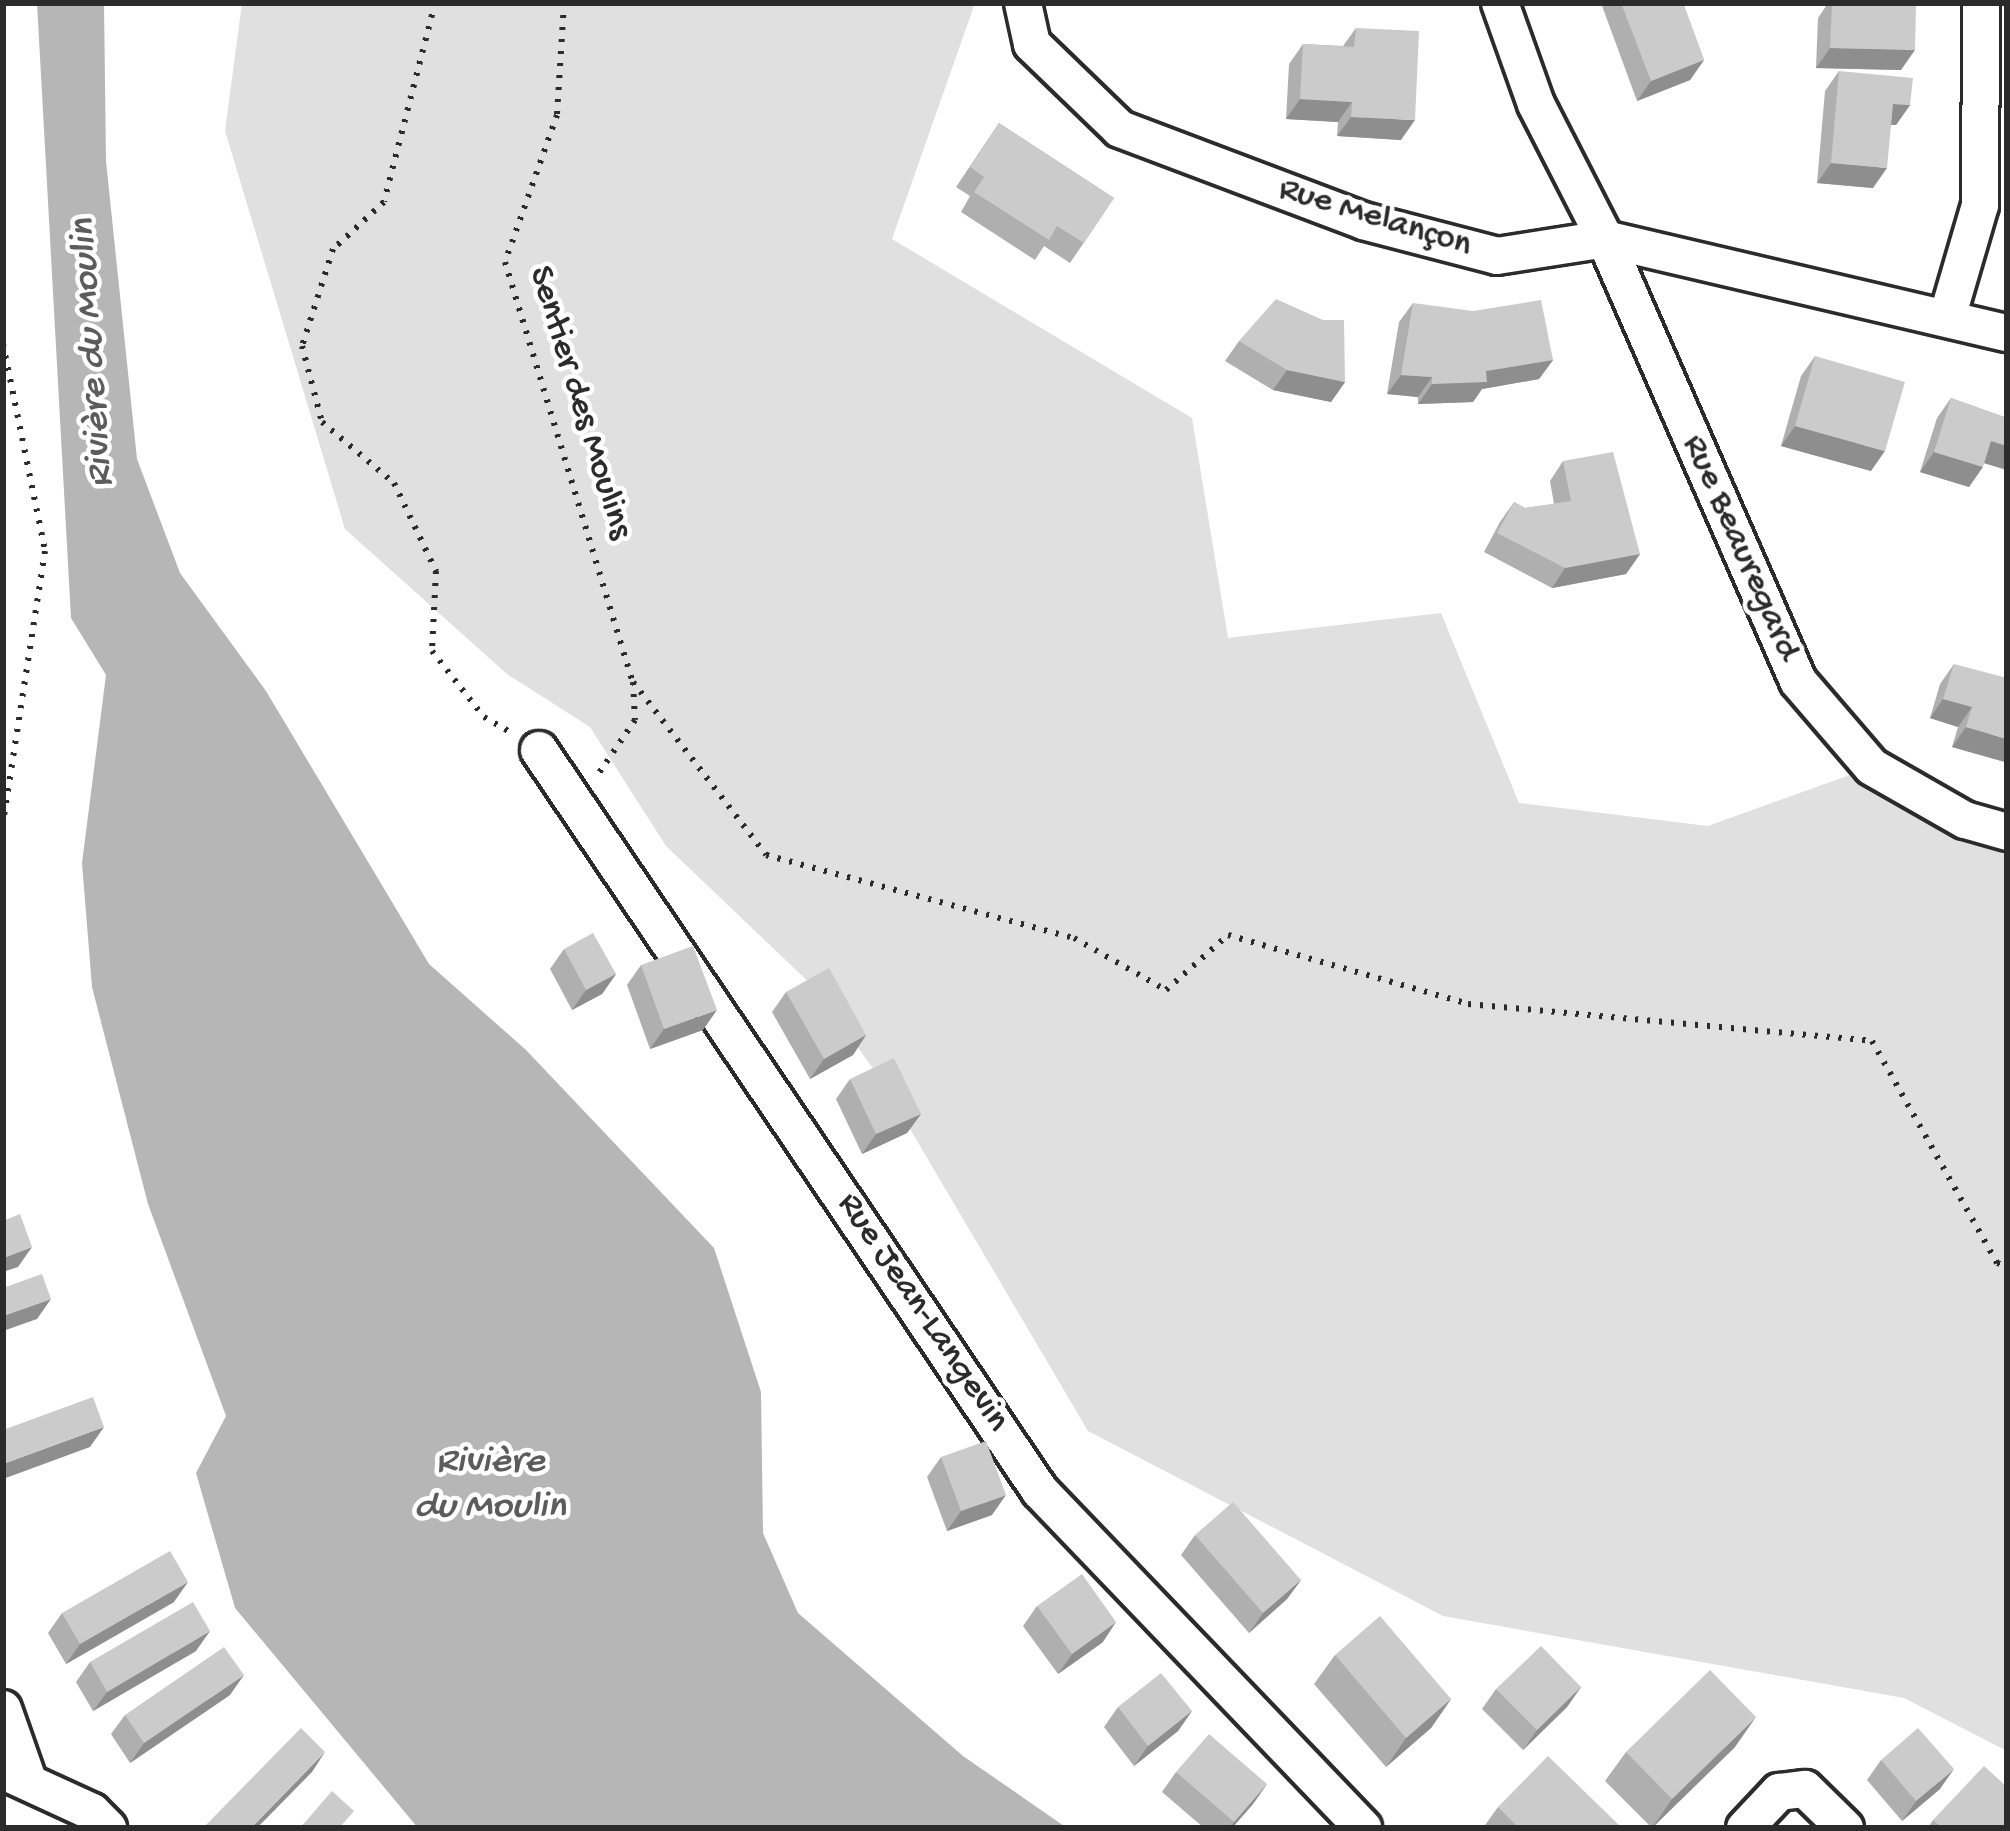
<!DOCTYPE html>
<meta charset="utf-8">
<style>
body{margin:0}
#map{position:relative;width:2010px;height:1831px;overflow:hidden;background:#fff;font-family:"Gochi Hand",sans-serif}
div>[style]{position:absolute}
.green>*{inset:0;background:#e0e0e0}
.water>*{inset:0;background:#b6b6b6}
.path>*{height:6px;margin-top:-3px;transform-origin:0;background:repeating-linear-gradient(90deg,#2b2b2b 0 3px,transparent 0 12px)}
.roads{filter:drop-shadow(3px 0 #2b2b2b) drop-shadow(-3px 0 #2b2b2b) drop-shadow(0 3px #2b2b2b) drop-shadow(0 -3px #2b2b2b)}
.minor>*{height:36px;margin:-18px;padding:0 18px;transform-origin:18px;border-radius:18px;background:#fff}
.wall>*{inset:0;background:#afafaf}
.shaded-wall>*{inset:0;background:#8e8e8e}
.building>*{inset:0;background:#cbcbcb}
span{translate:-50% -50%;white-space:nowrap;text-align:center;line-height:1.15;-webkit-text-stroke:9px #fff;paint-order:stroke}
.street-label{font-size:36px;color:#2b2b2b}
.water-label{font-size:39px;color:#5c5c5c;font-style:italic}
.frame{position:absolute;inset:0;border:6px solid #2b2b2b;pointer-events:none}
</style>
<div id="map">
<div class="green">
<div style="clip-path:polygon(242px 3px,975px 3px,892px 239px,1192px 418px,1228px 638px,1441px 613px,1519px 803px,1708px 826px,1872px 767px,2007px 832px,2007px 1751px,1904px 1698px,1443px 1616px,1088px 1431px,880px 1078px,815px 988px,666px 846px,590px 727px,507px 674px,345px 529px,225px 131px)"></div>
</div>
<div class="water">
<div style="clip-path:polygon(37px 3px,104px 3px,106px 161px,137px 459px,180px 573px,266px 691px,429px 964px,526px 1050px,714px 1248px,761px 1392px,763px 1533px,798px 1613px,963px 1756px,1067px 1828px,418px 1828px,235px 1608px,196px 1473px,226px 1416px,148px 1204px,92px 987px,82px 863px,106px 675px,71px 618px)"></div>
</div>
<div class="path">
<div style="left:435px;top:3px;width:205px;rotate:104.4deg"></div>
<div style="left:384px;top:202px;width:69px;rotate:137.3deg"></div>
<div style="left:333px;top:249px;width:102px;rotate:107.7deg"></div>
<div style="left:302px;top:346px;width:79px;rotate:75.3deg"></div>
<div style="left:322px;top:422px;width:94px;rotate:40.3deg"></div>
<div style="left:394px;top:483px;width:98px;rotate:64.5deg"></div>
<div style="left:436px;top:571px;width:80px;rotate:92.9deg"></div>
<div style="left:432px;top:651px;width:84px;rotate:51.8deg"></div>
<div style="left:484px;top:717px;width:32px;rotate:30deg"></div>
<div style="left:564px;top:3px;width:112px;rotate:93.6deg"></div>
<div style="left:557px;top:115px;width:156px;rotate:109.5deg"></div>
<div style="left:505px;top:262px;width:439px;rotate:73.1deg"></div>
<div style="left:633px;top:682px;width:38px;rotate:87deg"></div>
<div style="left:635px;top:720px;width:64px;rotate:124.2deg"></div>
<div style="left:3px;top:344px;width:211px;rotate:78.5deg"></div>
<div style="left:45px;top:551px;width:274px;rotate:98.8deg"></div>
<div style="left:633px;top:682px;width:218px;rotate:52.4deg"></div>
<div style="left:766px;top:855px;width:319px;rotate:15.1deg"></div>
<div style="left:1074px;top:938px;width:106px;rotate:29.5deg"></div>
<div style="left:1166px;top:990px;width:83px;rotate:-41.6deg"></div>
<div style="left:1228px;top:935px;width:250px;rotate:16deg"></div>
<div style="left:1468px;top:1004px;width:406px;rotate:5.2deg"></div>
<div style="left:1872px;top:1041px;width:255px;rotate:60.6deg"></div>
<div style="left:1997px;top:1263px;width:10px;rotate:17deg"></div>
</div>
<div class="roads">
<div class="minor">
<div style="left:1023px;top:3px;width:42px;rotate:77.6deg"></div>
<div style="left:1032px;top:44px;width:122px;rotate:44deg"></div>
<div style="left:1120px;top:129px;width:260px;rotate:20.7deg"></div>
<div style="left:1363px;top:221px;width:138px;rotate:14.6deg"></div>
<div style="left:1497px;top:256px;width:109px;rotate:-8.9deg"></div>
<div style="left:1605px;top:239px;width:413px;rotate:13.2deg"></div>
<div style="left:1500px;top:3px;width:107px;rotate:70.4deg"></div>
<div style="left:1536px;top:104px;width:152px;rotate:62.9deg"></div>
<div style="left:1605px;top:239px;width:482px;rotate:66.4deg"></div>
<div style="left:1798px;top:681px;width:113px;rotate:49.3deg"></div>
<div style="left:1872px;top:767px;width:107px;rotate:29.7deg"></div>
<div style="left:1965px;top:820px;width:44px;rotate:15.9deg"></div>
<div style="left:1947px;top:318px;width:118px;rotate:-73.7deg"></div>
<div style="left:1980px;top:205px;width:202px;rotate:-89.7deg"></div>
<div style="left:539px;top:750px;width:894px;rotate:55.94deg"></div>
<div style="left:1040px;top:1491px;width:467px;rotate:46.2deg"></div>
<div style="left:3px;top:1709px;width:72px;rotate:70.6deg"></div>
<div style="left:3px;top:1771px;width:98px;rotate:24.7deg"></div>
<div style="left:92px;top:1812px;width:23px;rotate:45deg"></div>
<div style="left:1745px;top:1828px;width:50px;rotate:-46.6deg"></div>
<div style="left:1779px;top:1792px;width:26px;rotate:-7deg"></div>
<div style="left:1805px;top:1789px;width:56px;rotate:44.3deg"></div>
</div>
</div>
<div class="wall">
<div style="clip-path:polygon(1601px 3px,1683px 3px,1704px 60px,1690px 80px,1637px 101px)"></div>
<div style="clip-path:polygon(1828px 3px,1916px 3px,1901px 70px,1816px 68px,1818px 18px)"></div>
<div style="clip-path:polygon(1356px 28px,1401px 140px,1337px 136px,1338px 122px,1286px 119px,1289px 64px,1303px 44px,1343px 46px)"></div>
<div style="clip-path:polygon(1839px 71px,1910px 105px,1896px 125px,1891px 125px,1873px 188px,1817px 183px,1825px 91px)"></div>
<div style="clip-path:polygon(999px 123px,1114px 198px,1070px 263px,1044px 246px,1035px 260px,961px 212px,970px 196px,956px 187px)"></div>
<div style="clip-path:polygon(1413px 303px,1553px 360px,1539px 379px,1482px 389px,1473px 402px,1418px 404px,1418px 397px,1387px 394px,1399px 322px)"></div>
<div style="clip-path:polygon(1239px 341px,1345px 382px,1331px 402px,1273px 390px,1225px 361px)"></div>
<div style="clip-path:polygon(1815px 356px,1871px 471px,1781px 446px,1801px 376px)"></div>
<div style="clip-path:polygon(1951px 398px,2007px 418px,2007px 470px,1984px 463px,1969px 487px,1920px 472px,1937px 418px)"></div>
<div style="clip-path:polygon(1563px 461px,1640px 554px,1626px 574px,1552px 588px,1484px 552px,1500px 522px,1514px 502px,1525px 508px,1554px 504px,1550px 481px)"></div>
<div style="clip-path:polygon(1954px 664px,2005px 762px,1952px 747px,1958px 727px,1930px 718px,1940px 684px)"></div>
<div style="clip-path:polygon(564px 949px,616px 974px,602px 994px,572px 1010px,550px 969px)"></div>
<div style="clip-path:polygon(641px 965px,703px 1030px,650px 1049px,627px 985px)"></div>
<div style="clip-path:polygon(786px 992px,866px 1035px,853px 1055px,810px 1079px,772px 1012px)"></div>
<div style="clip-path:polygon(850px 1079px,921px 1114px,907px 1133px,862px 1154px,836px 1099px)"></div>
<div style="clip-path:polygon(941px 1457px,992px 1515px,947px 1531px,927px 1477px)"></div>
<div style="clip-path:polygon(1195px 1535px,1301px 1580px,1287px 1599px,1249px 1633px,1181px 1555px)"></div>
<div style="clip-path:polygon(174px 1602px,66px 1664px,48px 1633px,62px 1613px)"></div>
<div style="clip-path:polygon(1037px 1606px,1103px 1642px,1058px 1674px,1023px 1626px)"></div>
<div style="clip-path:polygon(196px 1651px,93px 1711px,76px 1682px,90px 1662px)"></div>
<div style="clip-path:polygon(1335px 1655px,1451px 1699px,1431px 1728px,1386px 1767px,1314px 1684px)"></div>
<div style="clip-path:polygon(1581px 1687px,1567px 1707px,1523px 1750px,1482px 1709px,1496px 1689px)"></div>
<div style="clip-path:polygon(230px 1695px,130px 1763px,111px 1734px,125px 1715px)"></div>
<div style="clip-path:polygon(1118px 1707px,1192px 1711px,1178px 1731px,1134px 1766px,1104px 1727px)"></div>
<div style="clip-path:polygon(1735px 1747px,1652px 1828px,1605px 1781px,1626px 1752px)"></div>
<div style="clip-path:polygon(1881px 1760px,1940px 1789px,1902px 1821px,1867px 1780px)"></div>
<div style="clip-path:polygon(1176px 1772px,1267px 1784px,1253px 1804px,1232px 1828px,1204px 1828px,1162px 1792px)"></div>
<div style="clip-path:polygon(1498px 1807px,1622px 1828px,1483px 1828px)"></div>
<div style="clip-path:polygon(1933px 1820px,2007px 1828px,1928px 1828px)"></div>
</div>
<div class="shaded-wall">
<div style="clip-path:polygon(1830px 48px,1915px 50px,1901px 70px,1816px 68px)"></div>
<div style="clip-path:polygon(1704px 60px,1690px 80px,1637px 101px,1651px 81px)"></div>
<div style="clip-path:polygon(1300px 99px,1352px 102px,1338px 122px,1286px 119px)"></div>
<div style="clip-path:polygon(1893px 104px,1910px 105px,1896px 125px,1879px 124px)"></div>
<div style="clip-path:polygon(1351px 117px,1415px 120px,1401px 140px,1337px 136px)"></div>
<div style="clip-path:polygon(1831px 163px,1887px 168px,1873px 188px,1817px 183px)"></div>
<div style="clip-path:polygon(1553px 360px,1539px 379px,1482px 389px,1473px 402px,1418px 404px,1432px 384px,1486px 371px)"></div>
<div style="clip-path:polygon(1287px 370px,1345px 382px,1331px 402px,1273px 390px)"></div>
<div style="clip-path:polygon(1401px 375px,1432px 377px,1418px 397px,1387px 394px)"></div>
<div style="clip-path:polygon(1795px 426px,1885px 451px,1871px 471px,1781px 446px)"></div>
<div style="clip-path:polygon(1991px 441px,2007px 446px,2007px 470px,1977px 461px)"></div>
<div style="clip-path:polygon(1934px 452px,1983px 467px,1969px 487px,1920px 472px)"></div>
<div style="clip-path:polygon(1640px 554px,1626px 574px,1552px 588px,1565px 568px)"></div>
<div style="clip-path:polygon(1943px 699px,1972px 707px,1958px 727px,1930px 718px)"></div>
<div style="clip-path:polygon(1966px 727px,2007px 739px,2007px 759px,2005px 762px,1952px 747px)"></div>
<div style="clip-path:polygon(616px 974px,602px 994px,572px 1010px,586px 990px)"></div>
<div style="clip-path:polygon(717px 1010px,703px 1030px,650px 1049px,664px 1029px)"></div>
<div style="clip-path:polygon(866px 1035px,853px 1055px,810px 1079px,824px 1059px)"></div>
<div style="clip-path:polygon(921px 1114px,907px 1133px,862px 1154px,876px 1134px)"></div>
<div style="clip-path:polygon(32px 1247px,18px 1267px,3px 1272px,3px 1258px)"></div>
<div style="clip-path:polygon(51px 1299px,37px 1319px,3px 1331px,3px 1316px)"></div>
<div style="clip-path:polygon(104px 1427px,90px 1447px,3px 1479px,3px 1464px)"></div>
<div style="clip-path:polygon(1006px 1495px,992px 1515px,947px 1531px,961px 1511px)"></div>
<div style="clip-path:polygon(1301px 1580px,1287px 1599px,1249px 1633px,1263px 1613px)"></div>
<div style="clip-path:polygon(188px 1582px,174px 1602px,66px 1664px,80px 1644px)"></div>
<div style="clip-path:polygon(1116px 1622px,1103px 1642px,1058px 1674px,1072px 1654px)"></div>
<div style="clip-path:polygon(210px 1631px,196px 1651px,93px 1711px,107px 1692px)"></div>
<div style="clip-path:polygon(244px 1675px,230px 1695px,130px 1763px,144px 1743px)"></div>
<div style="clip-path:polygon(1581px 1687px,1567px 1707px,1523px 1750px,1537px 1730px)"></div>
<div style="clip-path:polygon(1451px 1699px,1431px 1728px,1386px 1767px,1406px 1738px)"></div>
<div style="clip-path:polygon(1192px 1711px,1178px 1731px,1134px 1766px,1148px 1746px)"></div>
<div style="clip-path:polygon(1756px 1717px,1735px 1747px,1652px 1828px,1672px 1799px)"></div>
<div style="clip-path:polygon(325px 1752px,312px 1772px,257px 1828px,251px 1828px)"></div>
<div style="clip-path:polygon(1954px 1769px,1940px 1789px,1902px 1821px,1916px 1801px)"></div>
<div style="clip-path:polygon(1267px 1784px,1253px 1804px,1232px 1828px,1229px 1828px)"></div>
</div>
<div class="building">
<div style="clip-path:polygon(1621px 3px,1683px 3px,1704px 60px,1651px 81px)"></div>
<div style="clip-path:polygon(1832px 3px,1916px 3px,1915px 50px,1830px 48px)"></div>
<div style="clip-path:polygon(1356px 28px,1419px 31px,1415px 120px,1351px 117px,1352px 102px,1300px 99px,1303px 44px,1354px 47px)"></div>
<div style="clip-path:polygon(1839px 71px,1913px 78px,1910px 105px,1893px 104px,1887px 168px,1831px 163px)"></div>
<div style="clip-path:polygon(999px 123px,1114px 198px,1084px 243px,1057px 226px,1049px 240px,974px 192px,984px 177px,970px 167px)"></div>
<div style="clip-path:polygon(1276px 299px,1323px 320px,1344px 320px,1345px 382px,1287px 370px,1239px 341px)"></div>
<div style="clip-path:polygon(1541px 300px,1553px 360px,1486px 371px,1487px 382px,1432px 384px,1432px 377px,1401px 375px,1413px 303px,1473px 311px)"></div>
<div style="clip-path:polygon(1815px 356px,1905px 382px,1885px 451px,1795px 426px)"></div>
<div style="clip-path:polygon(1951px 398px,2007px 418px,2007px 446px,1991px 441px,1983px 467px,1934px 452px)"></div>
<div style="clip-path:polygon(1613px 452px,1640px 554px,1565px 568px,1497px 533px,1514px 502px,1525px 508px,1571px 501px,1563px 461px)"></div>
<div style="clip-path:polygon(1954px 664px,2007px 678px,2007px 739px,1966px 727px,1972px 707px,1943px 699px)"></div>
<div style="clip-path:polygon(593px 933px,616px 974px,586px 990px,564px 949px)"></div>
<div style="clip-path:polygon(693px 946px,717px 1010px,664px 1029px,641px 965px)"></div>
<div style="clip-path:polygon(829px 968px,866px 1035px,824px 1059px,786px 992px)"></div>
<div style="clip-path:polygon(894px 1058px,921px 1114px,876px 1134px,850px 1079px)"></div>
<div style="clip-path:polygon(20px 1214px,32px 1247px,3px 1258px,3px 1221px)"></div>
<div style="clip-path:polygon(42px 1274px,51px 1299px,3px 1316px,3px 1288px)"></div>
<div style="clip-path:polygon(93px 1397px,104px 1427px,3px 1464px,3px 1430px)"></div>
<div style="clip-path:polygon(986px 1441px,1006px 1495px,961px 1511px,941px 1457px)"></div>
<div style="clip-path:polygon(1233px 1502px,1301px 1580px,1263px 1613px,1195px 1535px)"></div>
<div style="clip-path:polygon(170px 1551px,188px 1582px,80px 1644px,62px 1613px)"></div>
<div style="clip-path:polygon(1082px 1574px,1116px 1622px,1072px 1654px,1037px 1606px)"></div>
<div style="clip-path:polygon(193px 1602px,210px 1631px,107px 1692px,90px 1662px)"></div>
<div style="clip-path:polygon(1380px 1616px,1451px 1699px,1406px 1738px,1335px 1655px)"></div>
<div style="clip-path:polygon(1541px 1646px,1581px 1687px,1537px 1730px,1496px 1689px)"></div>
<div style="clip-path:polygon(224px 1647px,244px 1675px,144px 1743px,125px 1715px)"></div>
<div style="clip-path:polygon(1710px 1670px,1756px 1717px,1672px 1799px,1626px 1752px)"></div>
<div style="clip-path:polygon(1161px 1673px,1192px 1711px,1148px 1746px,1118px 1707px)"></div>
<div style="clip-path:polygon(301px 1728px,325px 1752px,251px 1828px,207px 1828px,205px 1826px)"></div>
<div style="clip-path:polygon(1918px 1728px,1954px 1769px,1916px 1801px,1881px 1760px)"></div>
<div style="clip-path:polygon(1209px 1734px,1267px 1784px,1234px 1822px,1176px 1772px)"></div>
<div style="clip-path:polygon(1548px 1756px,1622px 1828px,1519px 1828px,1498px 1807px)"></div>
<div style="clip-path:polygon(1984px 1766px,2007px 1787px,2007px 1825px,2004px 1828px,1942px 1828px,1933px 1820px)"></div>
<div style="clip-path:polygon(332px 1791px,354px 1811px,339px 1828px,300px 1828px)"></div>
</div>
<div class="street-label">
<span style="left:1375px;top:218px;rotate:17deg">Rue Melançon</span>
<span style="left:579px;top:403px;rotate:73deg">Sentier des Moulins</span>
<span style="left:1740px;top:548px;rotate:66deg">Rue Beauregard</span>
<span style="left:922px;top:1313px;rotate:56deg">Rue Jean-Langevin</span>
</div>
<div class="water-label">
<span style="left:94px;top:353px;rotate:-94deg">Rivière du Moulin</span>
<span style="left:490px;top:1486px">Rivière<br>du Moulin</span>
</div>
<div class="frame"></div>
</div>
